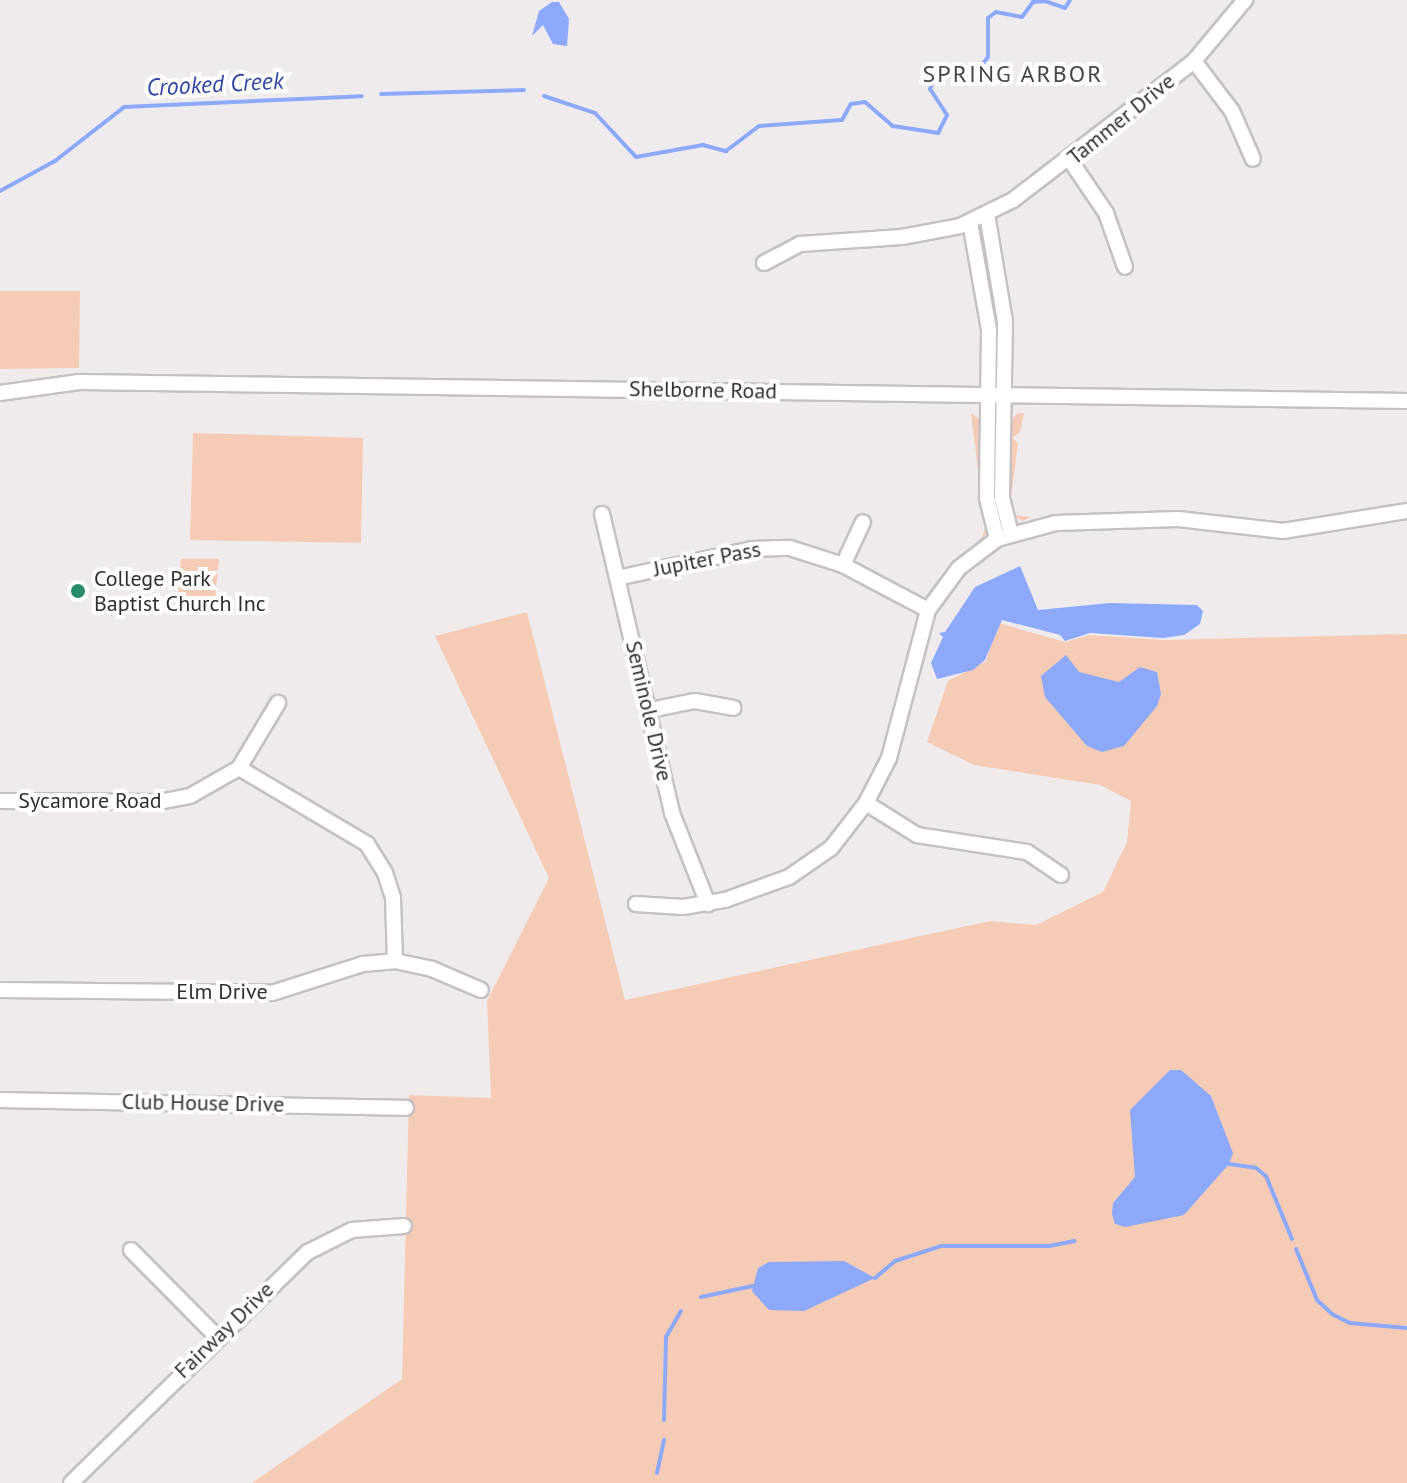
<!DOCTYPE html>
<style>
body{margin:0}
#map{position:relative;width:1407px;height:1483px;overflow:hidden;background:#efebed;font-family:"PT Sans",sans-serif}
div>[style]{position:absolute}
.green>*{inset:0;background:#f6cbb5}
.water>*{inset:0;background:#8ca9fb}
.stream>*{height:4px;margin:-2px;padding:0 2px;transform-origin:2px;border-radius:2px;background:#8ca9fb}
.roads{filter:drop-shadow(2px 0 #c5c1c3) drop-shadow(-2px 0 #c5c1c3) drop-shadow(0 2px #c5c1c3) drop-shadow(0 -2px #c5c1c3)}
.minor>*{height:14px;margin:-7px;padding:0 7px;transform-origin:7px;border-radius:7px;background:#fff}
.dots>*{width:22px;height:22px;translate:-50% -50%;box-sizing:border-box;border:4px solid #fff;border-radius:50%}
span{translate:-50% -50%;white-space:nowrap;text-align:center;line-height:1.15;-webkit-text-stroke:8px #fff;paint-order:stroke}
.street-label{font-size:22px;color:#302e2f}
.poi-label{font-size:22px;color:#302e2f}
.left{translate:0 -50%;text-align:left}
.neighbourhood-label{font-size:24px;color:#484547;letter-spacing:2px}
.water-label{font-size:24px;color:#3047a4;font-style:italic}
</style>
<div id="map">
<div class="green">
<div style="clip-path:polygon(0 291px,80px 291px,79px 368px,0 369px)"></div>
<div style="clip-path:polygon(971px 413px,981px 421px,988px 530px,981px 541px,985px 528px)"></div>
<div style="clip-path:polygon(1024px 413px,1020px 432px,1012px 438px,1018px 443px,1011px 498px,1015px 515px,1030px 517px,1023px 521px,1012px 515px,1009px 496px,1010px 425px,1016px 414px)"></div>
<div style="clip-path:polygon(193px 433px,363px 438px,361px 543px,190px 540px)"></div>
<div style="clip-path:polygon(181px 559px,219px 559px,215px 600px,178px 597px)"></div>
<div style="clip-path:polygon(527px 612px,625px 1000px,990px 921px,1036px 925px,1103px 892px,1127px 842px,1131px 801px,1100px 785px,974px 765px,927px 742px,948px 681px,986px 661px,999px 623px,1065px 642px,1090px 635px,1164px 640px,1407px 634px,1407px 1483px,252px 1483px,402px 1379px,409px 1095px,491px 1098px,487px 1001px,549px 878px,435px 636px)"></div>
</div>
<div class="water">
<div style="clip-path:polygon(552px 2px,559px 2px,569px 19px,567px 46px,553px 44px,543px 25px,532px 36px,539px 11px)"></div>
<div style="clip-path:polygon(1020px 566px,1038px 610px,1110px 603px,1197px 605px,1203px 611px,1200px 624px,1184px 635px,1163px 638px,1090px 633px,1065px 641px,1060px 635px,1002px 620px,985px 660px,973px 670px,937px 679px,931px 663px,943px 637px,939px 633px,945px 632px,975px 587px)"></div>
<div style="clip-path:polygon(1066px 655px,1079px 672px,1119px 682px,1140px 667px,1157px 672px,1161px 694px,1157px 706px,1124px 746px,1102px 752px,1087px 746px,1045px 697px,1041px 676px)"></div>
<div style="clip-path:polygon(1170px 1070px,1181px 1070px,1211px 1096px,1233px 1153px,1229px 1164px,1184px 1215px,1125px 1227px,1115px 1224px,1112px 1214px,1113px 1203px,1135px 1177px,1130px 1110px)"></div>
<div style="clip-path:polygon(844px 1261px,875px 1278px,804px 1311px,769px 1310px,752px 1291px,758px 1268px,769px 1262px)"></div>
</div>
<div class="stream">
<div style="left:381px;top:94px;width:143px;rotate:-1.6deg"></div>
<div style="left:544px;top:96px;width:54px;rotate:18.4deg"></div>
<div style="left:595px;top:113px;width:60px;rotate:47deg"></div>
<div style="left:636px;top:157px;width:68px;rotate:-10.2deg"></div>
<div style="left:703px;top:145px;width:24px;rotate:15deg"></div>
<div style="left:726px;top:151px;width:41px;rotate:-37.1deg"></div>
<div style="left:759px;top:126px;width:83px;rotate:-4.1deg"></div>
<div style="left:842px;top:120px;width:18px;rotate:-61deg"></div>
<div style="left:851px;top:104px;width:14px;rotate:-8deg"></div>
<div style="left:865px;top:102px;width:37px;rotate:41deg"></div>
<div style="left:893px;top:126px;width:46px;rotate:8.8deg"></div>
<div style="left:938px;top:133px;width:20px;rotate:-63deg"></div>
<div style="left:947px;top:115px;width:31px;rotate:-123deg"></div>
<div style="left:930px;top:89px;width:17px;rotate:-65deg"></div>
<div style="left:937px;top:74px;width:29px;rotate:10deg"></div>
<div style="left:966px;top:79px;width:13px;rotate:-32deg"></div>
<div style="left:977px;top:72px;width:19px;rotate:-54deg"></div>
<div style="left:988px;top:57px;width:39px;rotate:-90deg"></div>
<div style="left:988px;top:18px;width:10px;rotate:-37deg"></div>
<div style="left:996px;top:12px;width:26px;rotate:11deg"></div>
<div style="left:1022px;top:17px;width:19px;rotate:-54deg"></div>
<div style="left:1033px;top:2px;width:12px;rotate:-5deg"></div>
<div style="left:1045px;top:1px;width:21px;rotate:19deg"></div>
<div style="left:1065px;top:8px;width:9px;rotate:-58deg"></div>
<div style="left:0;top:191px;width:63px;rotate:-28.6deg"></div>
<div style="left:55px;top:161px;width:88px;rotate:-38deg"></div>
<div style="left:124px;top:107px;width:238px;rotate:-2.6deg"></div>
<div style="left:1229px;top:1164px;width:27px;rotate:8deg"></div>
<div style="left:1256px;top:1168px;width:13px;rotate:39deg"></div>
<div style="left:1266px;top:1176px;width:68px;rotate:67.6deg"></div>
<div style="left:1296px;top:1249px;width:55px;rotate:67.6deg"></div>
<div style="left:1317px;top:1300px;width:21px;rotate:43deg"></div>
<div style="left:1332px;top:1314px;width:20px;rotate:27deg"></div>
<div style="left:1350px;top:1323px;width:57px;rotate:5deg"></div>
<div style="left:875px;top:1278px;width:26px;rotate:-40deg"></div>
<div style="left:895px;top:1261px;width:48px;rotate:-18.1deg"></div>
<div style="left:941px;top:1246px;width:108px"></div>
<div style="left:1049px;top:1246px;width:26px;rotate:-11deg"></div>
<div style="left:701px;top:1297px;width:53px;rotate:-11.9deg"></div>
<div style="left:664px;top:1420px;width:83px;rotate:-88.6deg"></div>
<div style="left:666px;top:1337px;width:30px;rotate:-60deg"></div>
<div style="left:657px;top:1473px;width:34px;rotate:-78deg"></div>
</div>
<div class="roads">
<div class="minor">
<div style="left:1194px;top:61px;width:63px;rotate:52.8deg"></div>
<div style="left:1232px;top:111px;width:52px;rotate:66.4deg"></div>
<div style="left:1070px;top:160px;width:64px;rotate:55.8deg"></div>
<div style="left:1106px;top:213px;width:57px;rotate:70.6deg"></div>
<div style="left:987px;top:214px;width:109px;rotate:80.5deg"></div>
<div style="left:1005px;top:322px;width:176px;rotate:91deg"></div>
<div style="left:1002px;top:498px;width:36px;rotate:76deg"></div>
<div style="left:970px;top:222px;width:110px;rotate:80deg"></div>
<div style="left:989px;top:330px;width:168px;rotate:90.7deg"></div>
<div style="left:987px;top:498px;width:42px;rotate:76.3deg"></div>
<div style="left:764px;top:263px;width:41px;rotate:-27.8deg"></div>
<div style="left:800px;top:244px;width:102px;rotate:-3.9deg"></div>
<div style="left:902px;top:237px;width:59px;rotate:-10.7deg"></div>
<div style="left:960px;top:226px;width:59px;rotate:-26.1deg"></div>
<div style="left:1013px;top:200px;width:228px;rotate:-37.5deg"></div>
<div style="left:1194px;top:61px;width:80px;rotate:-50.1deg"></div>
<div style="left:0;top:393px;width:80px;rotate:-7.9deg"></div>
<div style="left:79px;top:382px;width:1328px;rotate:0.82deg"></div>
<div style="left:602px;top:514px;width:307px;rotate:76.8deg"></div>
<div style="left:672px;top:813px;width:98px;rotate:68.4deg"></div>
<div style="left:843px;top:565px;width:47px;rotate:-65.1deg"></div>
<div style="left:617px;top:578px;width:138px;rotate:-12.1deg"></div>
<div style="left:752px;top:549px;width:38px;rotate:-2deg"></div>
<div style="left:790px;top:548px;width:56px;rotate:17.8deg"></div>
<div style="left:843px;top:565px;width:96px;rotate:27.9deg"></div>
<div style="left:650px;top:710px;width:46px;rotate:-11.3deg"></div>
<div style="left:695px;top:701px;width:39px;rotate:10deg"></div>
<div style="left:239px;top:768px;width:149px;rotate:30.7deg"></div>
<div style="left:367px;top:844px;width:34px;rotate:58deg"></div>
<div style="left:385px;top:873px;width:26px;rotate:72deg"></div>
<div style="left:393px;top:898px;width:63px;rotate:88.2deg"></div>
<div style="left:0;top:801px;width:159px;rotate:0.4deg"></div>
<div style="left:159px;top:802px;width:32px;rotate:-11deg"></div>
<div style="left:190px;top:796px;width:56px;rotate:-29.7deg"></div>
<div style="left:239px;top:768px;width:76px;rotate:-59deg"></div>
<div style="left:866px;top:803px;width:60px;rotate:32.1deg"></div>
<div style="left:917px;top:835px;width:111px;rotate:8.8deg"></div>
<div style="left:1027px;top:852px;width:41px;rotate:34.1deg"></div>
<div style="left:636px;top:904px;width:47px;rotate:3.7deg"></div>
<div style="left:683px;top:907px;width:43px;rotate:-9.5deg"></div>
<div style="left:725px;top:900px;width:68px;rotate:-19.8deg"></div>
<div style="left:789px;top:877px;width:51px;rotate:-34.6deg"></div>
<div style="left:831px;top:848px;width:57px;rotate:-52.1deg"></div>
<div style="left:866px;top:803px;width:51px;rotate:-62.9deg"></div>
<div style="left:889px;top:758px;width:153px;rotate:-75.2deg"></div>
<div style="left:928px;top:610px;width:52px;rotate:-53.6deg"></div>
<div style="left:959px;top:568px;width:48px;rotate:-37.3deg"></div>
<div style="left:997px;top:539px;width:61px;rotate:-15.2deg"></div>
<div style="left:1056px;top:523px;width:122px;rotate:-1.9deg"></div>
<div style="left:1178px;top:519px;width:106px;rotate:6.5deg"></div>
<div style="left:1283px;top:531px;width:126px;rotate:-9.2deg"></div>
<div style="left:0;top:990px;width:272px;rotate:0.6deg"></div>
<div style="left:272px;top:993px;width:96px;rotate:-17.7deg"></div>
<div style="left:363px;top:964px;width:32px;rotate:-5deg"></div>
<div style="left:395px;top:961px;width:38px;rotate:12deg"></div>
<div style="left:432px;top:969px;width:53px;rotate:23.2deg"></div>
<div style="left:0;top:1100px;width:406px;rotate:1.1deg"></div>
<div style="left:131px;top:1250px;width:122px;rotate:45.3deg"></div>
<div style="left:71px;top:1483px;width:331px;rotate:-44.3deg"></div>
<div style="left:308px;top:1252px;width:49px;rotate:-26.6deg"></div>
<div style="left:352px;top:1230px;width:52px;rotate:-4.4deg"></div>
</div>
</div>
<div class="dots">
<div style="left:78px;top:591px;background:#278c67"></div>
</div>
<div class="street-label">
<span style="left:1121px;top:119px;rotate:-39deg">Tammer Drive</span>
<span style="left:703px;top:390px;rotate:1deg">Shelborne Road</span>
<span style="left:707px;top:559px;rotate:-11deg">Jupiter Pass</span>
<span style="left:649px;top:711px;rotate:77deg">Seminole Drive</span>
<span style="left:90px;top:801px">Sycamore Road</span>
<span style="left:222px;top:992px">Elm Drive</span>
<span style="left:203px;top:1103px;rotate:1deg">Club House Drive</span>
<span style="left:224px;top:1330px;rotate:-44deg">Fairway Drive</span>
</div>
<div class="poi-label">
<span class="left" style="left:94px;top:591px">College Park<br>Baptist Church Inc</span>
</div>
<div class="neighbourhood-label">
<span style="left:1013px;top:74px">SPRING ARBOR</span>
</div>
<div class="water-label">
<span style="left:215px;top:84px;rotate:-3deg">Crooked Creek</span>
</div>
</div>
